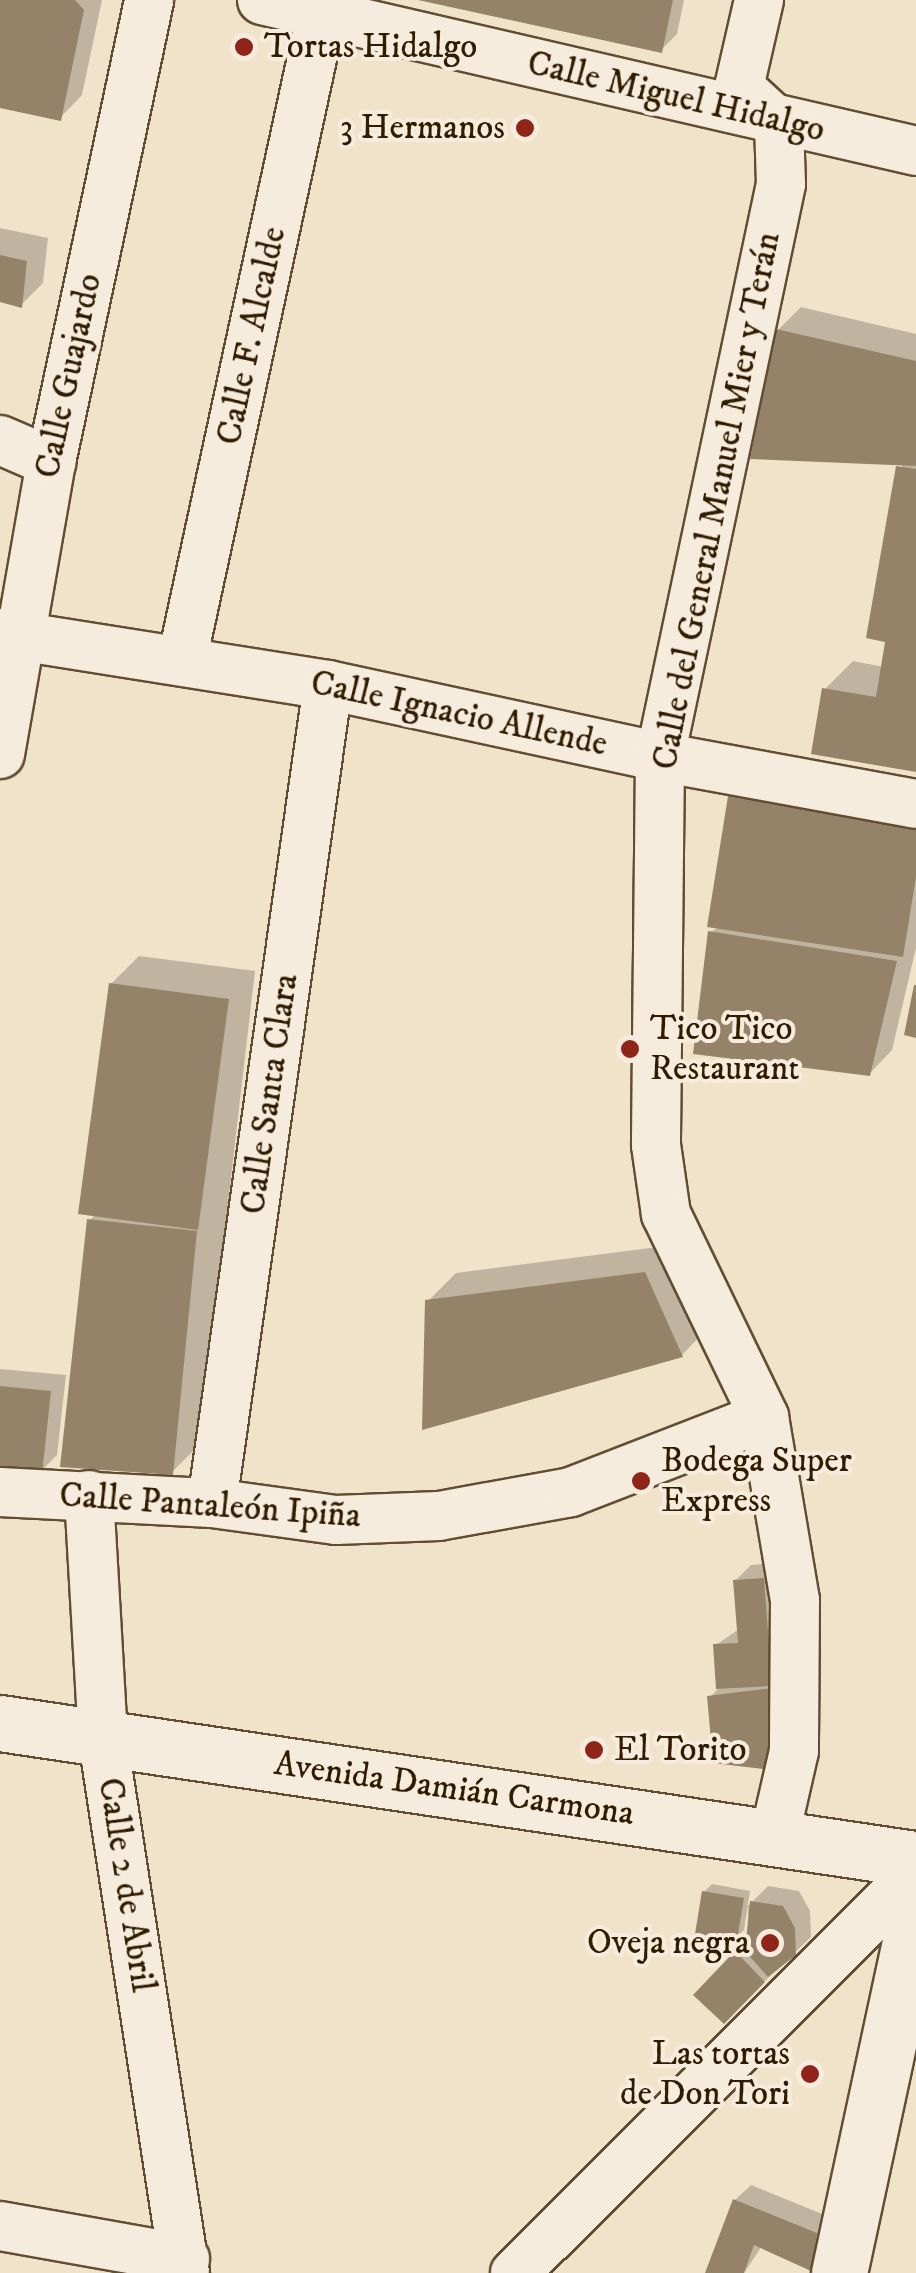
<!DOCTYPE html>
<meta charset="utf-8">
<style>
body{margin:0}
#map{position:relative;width:916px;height:2273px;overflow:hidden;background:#f1e2ca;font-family:"IM FELL DW Pica",serif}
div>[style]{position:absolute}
.shadow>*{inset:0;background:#0003}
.building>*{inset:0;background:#958369}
.roads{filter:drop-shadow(2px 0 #614e32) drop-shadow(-2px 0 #614e32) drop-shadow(0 2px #614e32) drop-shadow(0 -2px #614e32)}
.street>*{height:48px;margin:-24px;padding:0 24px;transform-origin:24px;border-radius:24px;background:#f6ecdd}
.secondary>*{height:55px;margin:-27.5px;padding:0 27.5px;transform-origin:27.5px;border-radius:27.5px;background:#f6ecdd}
.dots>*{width:28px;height:28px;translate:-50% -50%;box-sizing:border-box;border:5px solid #f6ecdd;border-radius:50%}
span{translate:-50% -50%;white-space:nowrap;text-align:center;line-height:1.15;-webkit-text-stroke:8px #f6ecdd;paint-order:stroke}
.poi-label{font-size:35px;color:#311c00}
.left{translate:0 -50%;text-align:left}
.right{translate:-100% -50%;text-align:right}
.street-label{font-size:35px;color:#311c00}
</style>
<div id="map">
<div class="shadow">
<div style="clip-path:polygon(0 0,102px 0,82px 95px,60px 118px,0 105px)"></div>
<div style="clip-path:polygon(422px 0,684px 0,677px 34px,661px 50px)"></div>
<div style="clip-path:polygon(0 228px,48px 238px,43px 283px,21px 305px,0 299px)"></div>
<div style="clip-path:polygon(801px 307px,916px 334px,916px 770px,825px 689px,853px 661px,884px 667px,902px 463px,778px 330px)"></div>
<div style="clip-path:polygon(916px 788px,916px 948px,892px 1050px,870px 1073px,711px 932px)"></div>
<div style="clip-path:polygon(139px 956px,255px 971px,200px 1444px,172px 1472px,90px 1220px,96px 1214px,111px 984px)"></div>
<div style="clip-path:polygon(673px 1245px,709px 1327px,682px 1355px,428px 1301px,456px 1273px)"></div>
<div style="clip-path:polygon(0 1369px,66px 1375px,57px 1455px,41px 1471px,0 1467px)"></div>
<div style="clip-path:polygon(779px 1563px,787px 1667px,762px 1766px,710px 1697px,719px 1688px,716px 1645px,739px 1629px,735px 1581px,751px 1565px)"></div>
<div style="clip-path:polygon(712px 1884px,750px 1891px,744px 1930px,736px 1938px,704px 1892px)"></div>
<div style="clip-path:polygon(768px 1886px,799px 1891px,810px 1911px,811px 1937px,724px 2020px,697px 1994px,749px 1941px,748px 1906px)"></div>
<div style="clip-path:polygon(751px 2185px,832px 2218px,826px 2252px,810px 2268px,762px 2246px,744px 2273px,720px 2273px,735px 2200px)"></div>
</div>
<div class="building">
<div style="clip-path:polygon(0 0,75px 0,84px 10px,61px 121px,0 108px)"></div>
<div style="clip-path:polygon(418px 0,673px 0,662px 53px)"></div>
<div style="clip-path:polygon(0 255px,27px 261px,22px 308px,0 302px)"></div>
<div style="clip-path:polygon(776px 329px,916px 361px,916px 466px,750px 459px)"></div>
<div style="clip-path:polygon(896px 466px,916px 469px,916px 772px,811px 754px,822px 688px,876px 697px,885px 642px,866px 638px)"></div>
<div style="clip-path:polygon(729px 790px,916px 819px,916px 877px,903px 957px,707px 927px)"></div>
<div style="clip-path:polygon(708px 931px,897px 961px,870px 1076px,693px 1054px)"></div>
<div style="clip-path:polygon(109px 983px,229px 999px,198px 1230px,78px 1214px)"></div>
<div style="clip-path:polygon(914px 985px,916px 985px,916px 1038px,904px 1035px)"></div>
<div style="clip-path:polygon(87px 1219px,197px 1231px,173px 1475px,60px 1467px)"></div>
<div style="clip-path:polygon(645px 1272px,683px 1357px,422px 1430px,425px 1300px)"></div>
<div style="clip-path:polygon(0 1386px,51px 1391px,42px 1474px,0 1470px)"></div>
<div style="clip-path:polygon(764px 1578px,772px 1686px,716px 1689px,713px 1644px,738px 1643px,733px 1580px)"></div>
<div style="clip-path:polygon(773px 1688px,781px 1754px,763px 1769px,713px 1763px,707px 1696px)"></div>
<div style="clip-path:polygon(702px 1891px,744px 1898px,737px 1941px,695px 1934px)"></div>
<div style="clip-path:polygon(750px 1901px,783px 1906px,795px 1928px,796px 1955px,768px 1977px,745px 1951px)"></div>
<div style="clip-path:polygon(735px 1951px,765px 1982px,724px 2024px,693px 1995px)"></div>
<div style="clip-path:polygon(733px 2199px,817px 2233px,811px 2271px,754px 2245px,744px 2273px,705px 2273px)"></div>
</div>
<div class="roads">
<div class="street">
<div style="left:262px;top:0;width:671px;rotate:13deg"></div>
<div style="left:759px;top:0;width:89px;rotate:102.9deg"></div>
<div style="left:739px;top:87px;width:54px;rotate:42.8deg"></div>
<div style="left:779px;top:124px;width:60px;rotate:88.1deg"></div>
<div style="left:781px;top:184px;width:586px;rotate:101.92deg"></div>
<div style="left:660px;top:757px;width:388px;rotate:90.6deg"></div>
<div style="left:656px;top:1145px;width:70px;rotate:81.8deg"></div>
<div style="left:666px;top:1214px;width:225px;rotate:64.2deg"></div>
<div style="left:764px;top:1417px;width:186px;rotate:80.4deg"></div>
<div style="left:795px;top:1600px;width:151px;rotate:90.4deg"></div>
<div style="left:794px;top:1751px;width:85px;rotate:102.9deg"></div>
<div style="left:0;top:440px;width:56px;rotate:23.3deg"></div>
<div style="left:0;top:633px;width:332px;rotate:9deg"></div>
<div style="left:328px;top:685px;width:340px;rotate:12.2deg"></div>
<div style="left:660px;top:757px;width:260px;rotate:10.4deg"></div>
<div style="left:182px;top:660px;width:663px;rotate:-77.81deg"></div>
<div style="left:0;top:754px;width:296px;rotate:-80.1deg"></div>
<div style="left:51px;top:462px;width:472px;rotate:-78deg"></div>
<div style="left:0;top:1492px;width:212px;rotate:3deg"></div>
<div style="left:212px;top:1503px;width:125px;rotate:7.8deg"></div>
<div style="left:336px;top:1520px;width:103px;rotate:-2.2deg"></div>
<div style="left:439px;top:1516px;width:134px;rotate:-10.3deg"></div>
<div style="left:571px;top:1492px;width:207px;rotate:-21.2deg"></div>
<div style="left:89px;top:1495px;width:245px;rotate:86.7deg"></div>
<div style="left:103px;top:1740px;width:539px;rotate:81.25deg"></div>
<div style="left:212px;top:1503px;width:826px;rotate:-81.93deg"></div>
<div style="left:0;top:2226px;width:188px;rotate:10.1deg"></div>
<div style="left:515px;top:2273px;width:555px;rotate:-44.93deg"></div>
</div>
<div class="secondary">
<div style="left:0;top:1723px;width:918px;rotate:8.46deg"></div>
<div style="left:839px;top:2273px;width:367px;rotate:-77.9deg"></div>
</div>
</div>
<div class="dots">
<div style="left:244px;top:47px;background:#8f2418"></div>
<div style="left:525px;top:128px;background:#8f2418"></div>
<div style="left:630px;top:1049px;background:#8f2418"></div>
<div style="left:641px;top:1481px;background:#8f2418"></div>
<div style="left:594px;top:1750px;background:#8f2418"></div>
<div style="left:770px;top:1943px;background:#8f2418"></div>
<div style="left:810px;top:2074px;background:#8f2418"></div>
</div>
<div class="poi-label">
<span class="left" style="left:264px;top:47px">Tortas Hidalgo</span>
<span class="right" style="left:505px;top:128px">3 Hermanos</span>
<span class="left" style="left:650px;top:1049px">Tico Tico<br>Restaurant</span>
<span class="left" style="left:661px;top:1481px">Bodega Super<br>Express</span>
<span class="left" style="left:614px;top:1750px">El Torito</span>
<span class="right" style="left:750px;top:1943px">Oveja negra</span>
<span class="right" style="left:790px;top:2074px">Las tortas<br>de Don Tori</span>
</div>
<div class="street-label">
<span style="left:676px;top:97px;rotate:13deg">Calle Miguel Hidalgo</span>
<span style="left:252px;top:336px;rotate:-78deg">Calle F. Alcalde</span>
<span style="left:69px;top:376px;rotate:-78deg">Calle Guajardo</span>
<span style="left:717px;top:501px;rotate:-79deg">Calle del General Manuel Mier y Terán</span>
<span style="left:459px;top:714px;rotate:12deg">Calle Ignacio Allende</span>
<span style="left:270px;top:1094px;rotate:-82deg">Calle Santa Clara</span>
<span style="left:210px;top:1506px;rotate:4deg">Calle Pantaleón Ipiña</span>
<span style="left:454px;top:1789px;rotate:8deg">Avenida Damián Carmona</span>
<span style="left:126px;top:1885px;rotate:81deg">Calle 2 de Abril</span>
</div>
</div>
